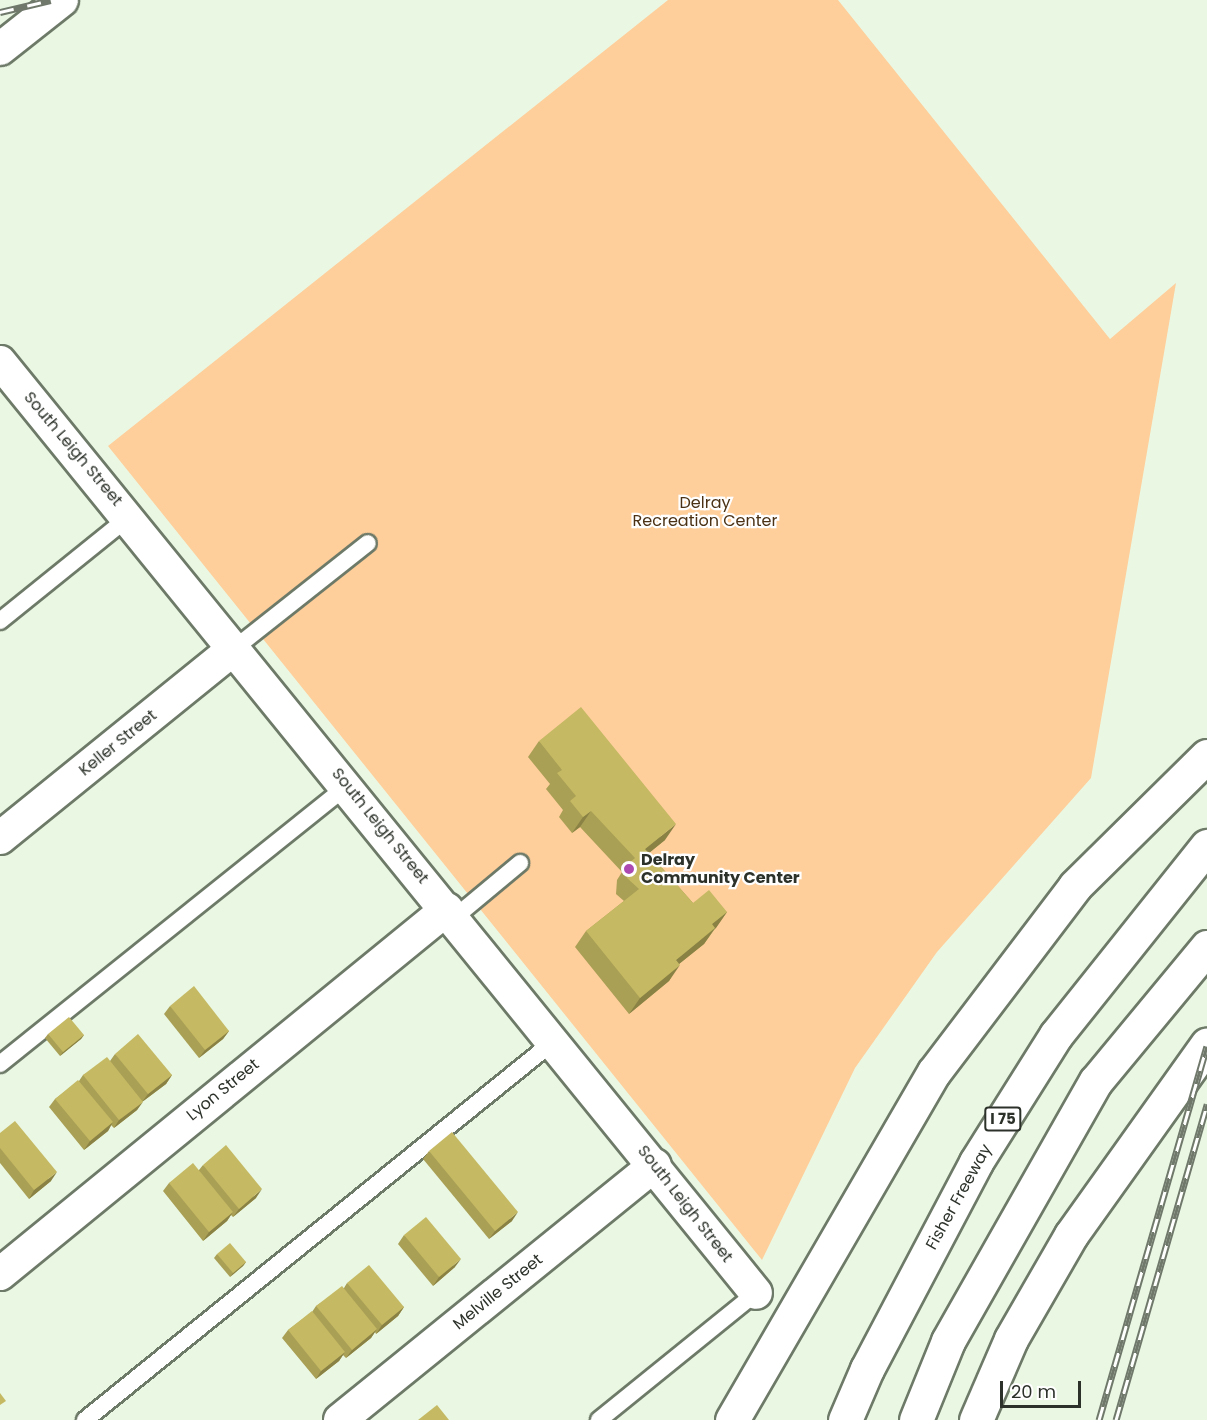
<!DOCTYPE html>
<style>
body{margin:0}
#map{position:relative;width:1207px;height:1420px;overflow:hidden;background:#eaf8e3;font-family:Poppins,sans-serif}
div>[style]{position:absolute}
.green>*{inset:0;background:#fece9b}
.roads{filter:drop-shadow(2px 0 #6e7a68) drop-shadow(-2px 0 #6e7a68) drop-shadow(0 2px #6e7a68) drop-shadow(0 -2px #6e7a68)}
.lane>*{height:16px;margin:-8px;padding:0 8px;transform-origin:8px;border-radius:8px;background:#fff}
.street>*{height:32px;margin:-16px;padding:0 16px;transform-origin:16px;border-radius:16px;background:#fff}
.highway>*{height:33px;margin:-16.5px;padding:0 16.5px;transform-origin:16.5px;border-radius:16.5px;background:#fff}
.rail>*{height:7px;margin-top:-3.5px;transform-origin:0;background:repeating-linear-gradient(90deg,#fff 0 14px,#6f786b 0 28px);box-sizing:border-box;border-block:2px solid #6f786b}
.wall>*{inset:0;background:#a99f55}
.shaded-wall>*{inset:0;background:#8a8245}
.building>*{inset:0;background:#c5b963}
.dots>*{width:16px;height:16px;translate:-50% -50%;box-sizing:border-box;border:3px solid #fff;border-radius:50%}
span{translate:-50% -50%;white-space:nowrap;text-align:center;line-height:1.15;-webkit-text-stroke:4.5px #fff;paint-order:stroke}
.shield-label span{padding:2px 4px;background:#fff;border:2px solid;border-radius:4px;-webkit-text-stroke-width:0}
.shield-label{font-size:15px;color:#2c322a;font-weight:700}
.street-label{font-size:16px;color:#2c322a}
.park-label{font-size:16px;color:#4b3215}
.poi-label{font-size:16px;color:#2c322a;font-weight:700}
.left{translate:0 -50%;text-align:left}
.scale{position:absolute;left:1000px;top:1381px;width:81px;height:27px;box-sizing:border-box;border:3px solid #2c322a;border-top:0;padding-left:8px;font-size:18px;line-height:21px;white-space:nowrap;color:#2c322a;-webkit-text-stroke:4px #fff;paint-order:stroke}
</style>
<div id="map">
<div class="green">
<div style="clip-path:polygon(668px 0,838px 0,1110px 339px,1176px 283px,1091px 778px,937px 952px,855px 1068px,762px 1260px,108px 446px)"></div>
</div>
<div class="roads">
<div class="lane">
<div style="left:0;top:621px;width:166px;rotate:-38.9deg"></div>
<div style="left:235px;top:648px;width:169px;rotate:-38.3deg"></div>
<div style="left:454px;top:918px;width:86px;rotate:-39.8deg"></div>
<div style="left:0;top:1064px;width:445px;rotate:-38.7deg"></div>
<div style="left:85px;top:1420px;width:603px;rotate:-38.94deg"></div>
<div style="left:599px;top:1420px;width:202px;rotate:-39deg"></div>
</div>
<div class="street">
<div style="left:0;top:49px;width:79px;rotate:-38.3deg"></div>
<div style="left:0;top:362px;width:1199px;rotate:50.92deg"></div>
<div style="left:0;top:838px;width:302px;rotate:-39deg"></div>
<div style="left:0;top:1274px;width:577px;rotate:-39.23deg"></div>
<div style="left:340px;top:1420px;width:405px;rotate:-39deg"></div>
</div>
<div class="highway">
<div style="left:732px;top:1420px;width:402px;rotate:-59.9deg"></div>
<div style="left:934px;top:1072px;width:233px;rotate:-52.8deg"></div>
<div style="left:1075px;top:886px;width:185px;rotate:-44.6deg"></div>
<div style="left:845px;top:1420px;width:56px;rotate:-66.7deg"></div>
<div style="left:867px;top:1369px;width:234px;rotate:-62.2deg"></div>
<div style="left:976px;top:1162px;width:150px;rotate:-57.8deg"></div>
<div style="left:1056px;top:1035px;width:242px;rotate:-51.4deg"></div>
<div style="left:916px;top:1420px;width:85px;rotate:-67.9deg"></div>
<div style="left:948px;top:1341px;width:299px;rotate:-60.4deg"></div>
<div style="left:1096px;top:1081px;width:174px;rotate:-50.4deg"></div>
<div style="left:976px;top:1420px;width:88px;rotate:-66.6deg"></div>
<div style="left:1011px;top:1339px;width:120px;rotate:-60deg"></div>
<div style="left:1071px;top:1235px;width:234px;rotate:-54.5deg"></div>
</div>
</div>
<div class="rail">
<div style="left:0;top:12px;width:52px;rotate:-13.2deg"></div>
<div style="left:1099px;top:1420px;width:389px;rotate:-73.9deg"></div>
<div style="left:1116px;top:1420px;width:329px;rotate:-73.9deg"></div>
</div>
<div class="wall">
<div style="clip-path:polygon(539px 741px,665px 840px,649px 853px,693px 903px,727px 912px,704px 944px,679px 964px,669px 981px,629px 1014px,575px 947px,586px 931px,624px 901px,616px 894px,617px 880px,622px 872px,580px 827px,572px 833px,559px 817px,563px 810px,546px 789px,550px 784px,528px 757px)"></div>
<div style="clip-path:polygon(170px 1006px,229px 1031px,223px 1039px,199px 1058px,164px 1014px)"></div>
<div style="clip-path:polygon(48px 1034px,84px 1035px,81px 1039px,60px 1056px,45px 1038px)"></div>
<div style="clip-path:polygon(115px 1054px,172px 1075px,166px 1084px,142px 1102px,137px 1110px,114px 1128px,111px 1125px,108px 1131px,84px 1150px,49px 1107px,55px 1099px,79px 1081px,83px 1075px,110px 1061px)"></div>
<div style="clip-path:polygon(0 1133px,51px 1181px,29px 1199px,0 1163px)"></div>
<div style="clip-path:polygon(429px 1151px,512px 1221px,489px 1239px,423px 1159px)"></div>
<div style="clip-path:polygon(203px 1165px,256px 1198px,233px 1217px,231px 1215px,227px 1221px,203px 1241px,163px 1191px,169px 1183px,199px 1170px)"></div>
<div style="clip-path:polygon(404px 1235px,455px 1267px,433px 1286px,398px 1244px)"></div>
<div style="clip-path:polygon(217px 1254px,246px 1262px,243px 1266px,230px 1277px,214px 1258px)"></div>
<div style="clip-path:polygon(347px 1283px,404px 1307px,398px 1316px,376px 1334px,375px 1332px,371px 1338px,346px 1358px,343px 1355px,339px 1361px,316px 1379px,282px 1338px,288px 1330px,312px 1312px,316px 1306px,344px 1288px)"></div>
</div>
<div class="shaded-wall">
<div style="clip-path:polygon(591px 811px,580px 827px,572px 833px,583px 817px)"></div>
<div style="clip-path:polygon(676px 824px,665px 840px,634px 865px,645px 849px)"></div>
<div style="clip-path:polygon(727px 912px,716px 928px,700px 940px,712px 924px)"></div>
<div style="clip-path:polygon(715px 928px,704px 944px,664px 976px,676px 960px)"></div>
<div style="clip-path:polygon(680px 965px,669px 981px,629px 1014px,640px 998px)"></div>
<div style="clip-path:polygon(229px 1031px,223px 1039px,199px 1058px,205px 1050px)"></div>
<div style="clip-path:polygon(84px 1035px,81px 1039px,60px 1056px,63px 1052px)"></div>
<div style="clip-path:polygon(172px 1075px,166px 1084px,142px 1102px,148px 1094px)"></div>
<div style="clip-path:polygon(143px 1102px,137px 1110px,114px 1128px,119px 1120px)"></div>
<div style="clip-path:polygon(113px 1122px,108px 1131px,84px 1150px,90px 1141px)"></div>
<div style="clip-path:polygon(57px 1172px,51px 1181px,29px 1199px,34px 1190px)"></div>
<div style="clip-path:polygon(262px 1189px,256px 1198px,233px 1217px,239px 1209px)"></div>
<div style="clip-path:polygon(233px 1212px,227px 1221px,203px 1241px,209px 1232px)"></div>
<div style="clip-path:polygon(518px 1212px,512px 1221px,489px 1239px,495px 1231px)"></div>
<div style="clip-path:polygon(461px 1259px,455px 1267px,433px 1286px,439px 1277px)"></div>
<div style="clip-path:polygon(246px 1262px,243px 1266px,230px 1277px,233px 1273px)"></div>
<div style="clip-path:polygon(404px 1307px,398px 1316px,376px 1334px,382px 1325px)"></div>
<div style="clip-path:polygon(377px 1329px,371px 1338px,346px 1358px,352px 1350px)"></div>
<div style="clip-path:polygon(345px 1352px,339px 1361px,316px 1379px,321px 1371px)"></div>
</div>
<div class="building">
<div style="clip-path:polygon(581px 707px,676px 824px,645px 849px,693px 903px,709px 890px,727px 912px,712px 924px,715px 928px,676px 960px,680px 965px,640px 998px,586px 931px,639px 889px,627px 878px,628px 864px,635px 858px,591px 811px,583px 817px,570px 801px,576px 796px,557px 773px,562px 770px,539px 741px)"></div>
<div style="clip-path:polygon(194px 986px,229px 1031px,205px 1050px,170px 1006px)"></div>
<div style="clip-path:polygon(69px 1017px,84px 1035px,63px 1052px,48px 1034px)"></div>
<div style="clip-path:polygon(138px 1034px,172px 1075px,148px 1094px,115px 1054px)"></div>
<div style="clip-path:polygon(107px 1057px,143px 1102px,119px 1120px,83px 1075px)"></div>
<div style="clip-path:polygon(78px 1080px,113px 1122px,90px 1141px,55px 1099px)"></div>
<div style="clip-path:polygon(15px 1121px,57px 1172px,34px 1190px,0 1148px,0 1133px)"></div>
<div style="clip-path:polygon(452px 1132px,518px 1212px,495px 1231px,429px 1151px)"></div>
<div style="clip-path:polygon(226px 1145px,262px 1189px,239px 1209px,203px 1165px)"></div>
<div style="clip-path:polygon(193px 1163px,233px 1212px,209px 1232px,169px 1183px)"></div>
<div style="clip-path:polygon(426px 1217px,461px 1259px,439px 1277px,404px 1235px)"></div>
<div style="clip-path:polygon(230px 1243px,246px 1262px,233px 1273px,217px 1254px)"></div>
<div style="clip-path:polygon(369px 1265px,404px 1307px,382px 1325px,347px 1283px)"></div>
<div style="clip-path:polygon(342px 1286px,377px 1329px,352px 1350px,316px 1306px)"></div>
<div style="clip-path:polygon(312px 1311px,345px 1352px,321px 1371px,288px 1330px)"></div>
<div style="clip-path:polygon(0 1393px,6px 1401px,0 1405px)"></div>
<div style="clip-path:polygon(437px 1405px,449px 1420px,418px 1420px)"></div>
</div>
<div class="dots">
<div style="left:629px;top:869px;background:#ad4ab1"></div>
</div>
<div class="shield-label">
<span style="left:1003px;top:1119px">I 75</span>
</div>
<div class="street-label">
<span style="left:73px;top:449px;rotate:50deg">South Leigh Street</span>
<span style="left:118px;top:743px;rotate:-39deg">Keller Street</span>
<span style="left:380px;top:826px;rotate:51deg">South Leigh Street</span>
<span style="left:223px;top:1090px;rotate:-39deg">Lyon Street</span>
<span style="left:959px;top:1197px;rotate:-61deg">Fisher Freeway</span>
<span style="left:685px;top:1204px;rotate:52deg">South Leigh Street</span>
<span style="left:498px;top:1292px;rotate:-39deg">Melville Street</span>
</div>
<div class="park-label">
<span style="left:705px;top:512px">Delray<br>Recreation Center</span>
</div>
<div class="poi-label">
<span class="left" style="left:641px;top:869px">Delray<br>Community Center</span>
</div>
<div class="scale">20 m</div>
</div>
